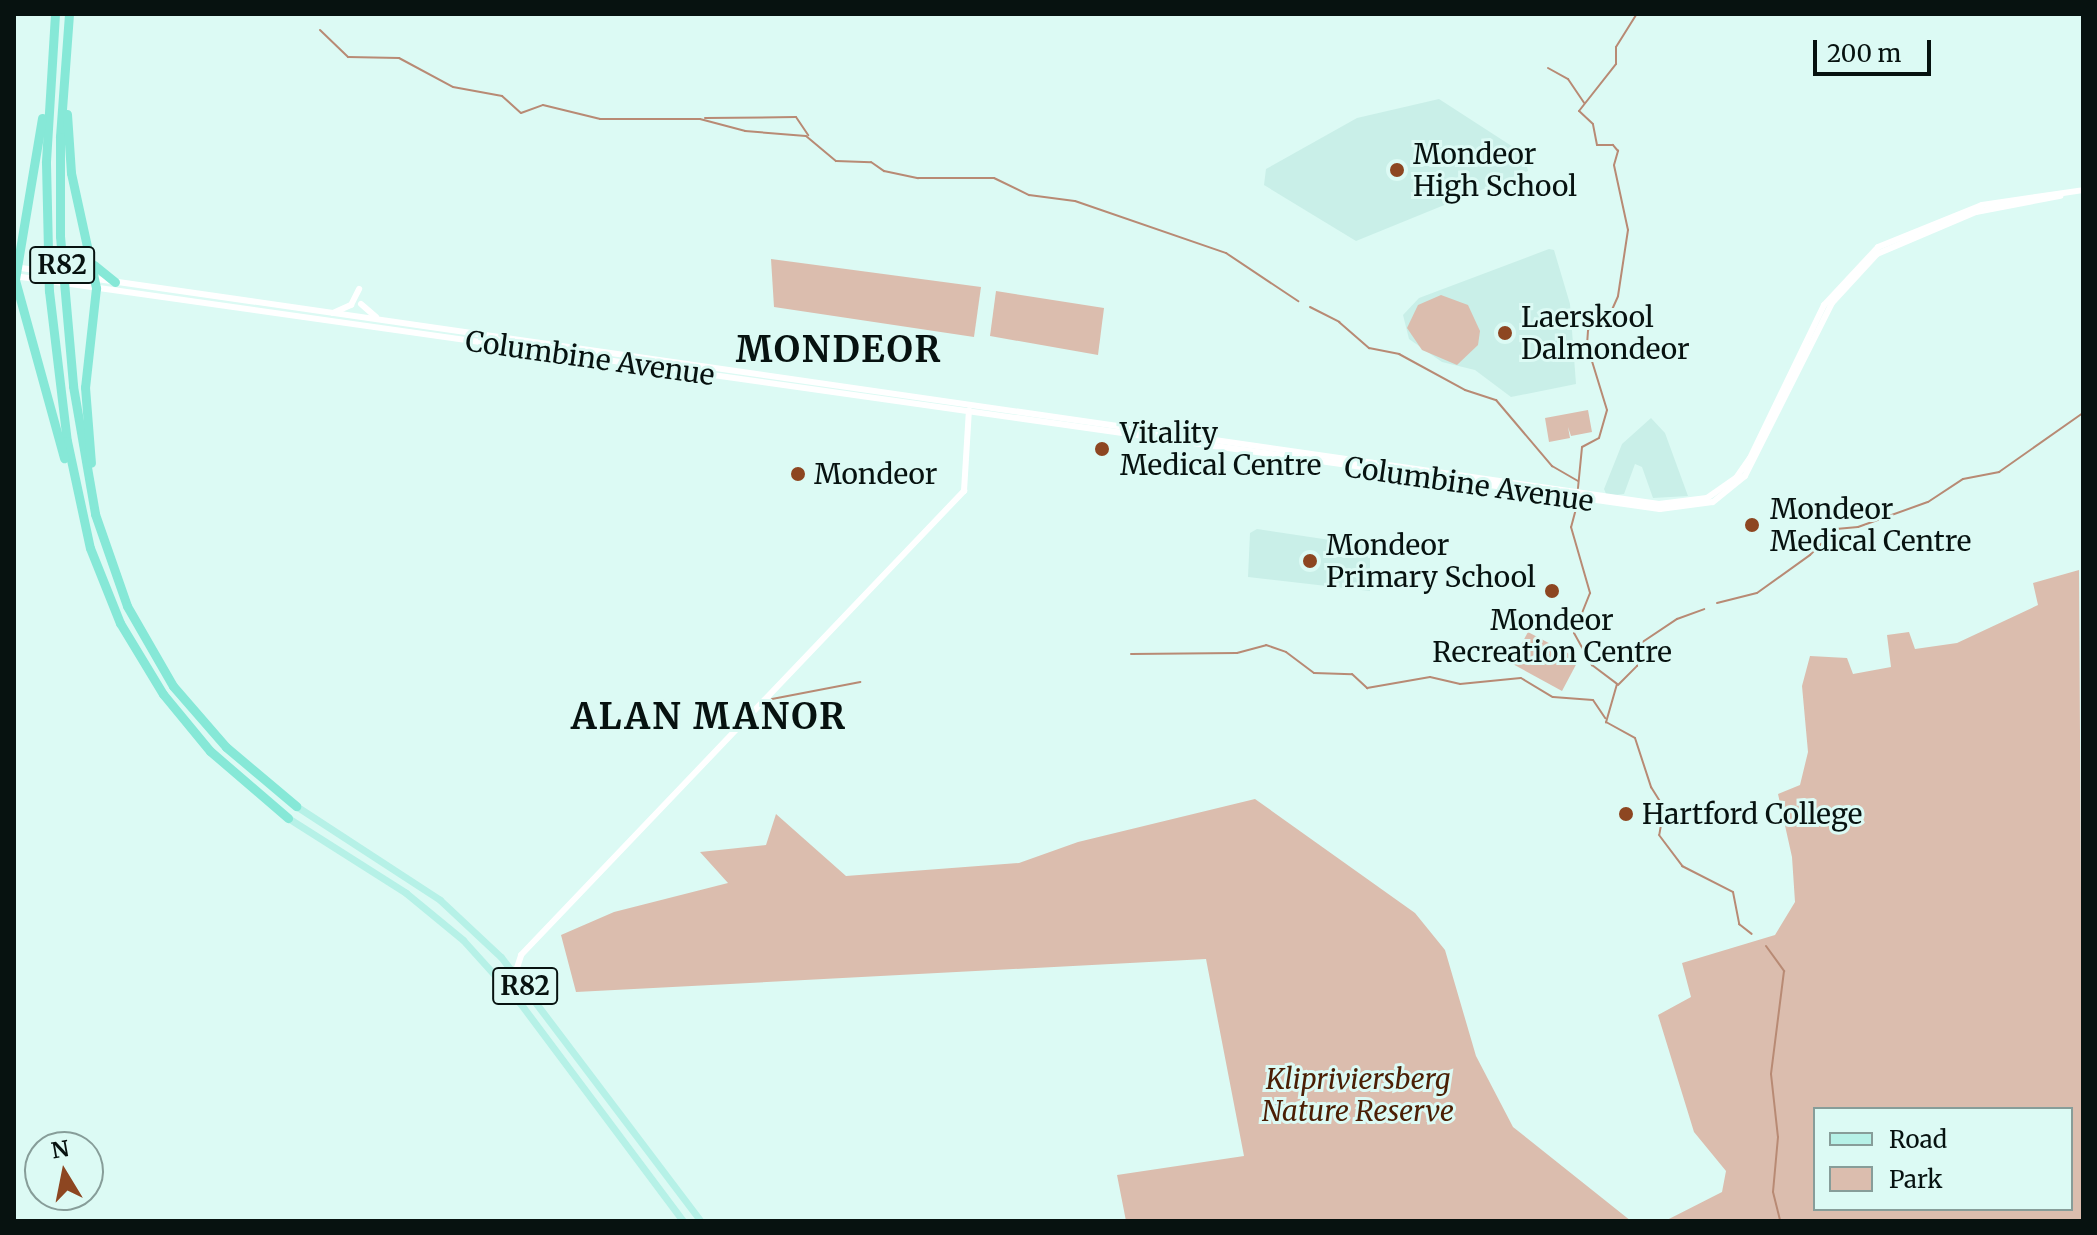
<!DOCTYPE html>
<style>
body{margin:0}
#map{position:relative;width:2097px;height:1235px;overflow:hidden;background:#dcfaf4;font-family:Merriweather,serif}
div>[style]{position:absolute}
.built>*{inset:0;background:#c9efe8}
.green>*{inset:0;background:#dbbdae}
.stream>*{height:2px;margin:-1px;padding:0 1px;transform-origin:1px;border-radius:1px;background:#b88a74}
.secondary>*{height:6px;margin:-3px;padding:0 3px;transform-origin:3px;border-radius:3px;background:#fff}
.primary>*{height:7px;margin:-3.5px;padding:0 3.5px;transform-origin:3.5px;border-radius:3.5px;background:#b6f1e7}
.highway>*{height:9px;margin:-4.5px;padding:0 4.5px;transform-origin:4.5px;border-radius:4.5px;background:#86e8d7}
.dots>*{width:22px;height:22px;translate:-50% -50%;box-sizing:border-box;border:4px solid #dcfaf4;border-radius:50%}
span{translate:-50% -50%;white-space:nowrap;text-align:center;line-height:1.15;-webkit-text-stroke:6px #dcfaf4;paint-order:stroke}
.shield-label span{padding:2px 6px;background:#dcfaf4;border:2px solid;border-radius:6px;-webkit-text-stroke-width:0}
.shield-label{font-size:26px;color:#071210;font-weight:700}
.poi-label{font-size:28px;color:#071210}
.left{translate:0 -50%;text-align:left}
.street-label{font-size:28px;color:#071210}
.park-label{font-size:28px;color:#4a1e04;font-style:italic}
.district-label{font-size:36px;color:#071210;font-weight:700;letter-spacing:2px}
.frame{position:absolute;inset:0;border:16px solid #071210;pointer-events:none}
.legend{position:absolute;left:1813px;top:1107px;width:260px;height:104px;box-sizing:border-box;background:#dcfaf4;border:2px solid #879d99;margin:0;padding:10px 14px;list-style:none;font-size:24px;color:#071210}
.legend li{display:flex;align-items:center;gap:16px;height:40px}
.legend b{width:40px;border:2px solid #879d99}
.north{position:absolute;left:24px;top:1131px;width:80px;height:80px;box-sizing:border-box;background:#dcfaf4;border:2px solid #879d99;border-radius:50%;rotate:350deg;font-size:22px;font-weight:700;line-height:32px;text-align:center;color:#071210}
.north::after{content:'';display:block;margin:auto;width:28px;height:36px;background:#8d4621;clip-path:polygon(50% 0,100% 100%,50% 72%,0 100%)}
.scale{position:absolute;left:1813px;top:40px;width:118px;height:36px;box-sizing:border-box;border:4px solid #071210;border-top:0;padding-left:10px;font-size:24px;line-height:28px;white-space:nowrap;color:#071210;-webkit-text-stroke:6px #dcfaf4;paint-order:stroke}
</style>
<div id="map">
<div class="built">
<div style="clip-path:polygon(1439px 99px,1524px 154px,1528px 171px,1356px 241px,1264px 185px,1266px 169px,1357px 118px)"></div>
<div style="clip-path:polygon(1549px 249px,1554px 250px,1570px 304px,1576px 384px,1511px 397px,1475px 370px,1442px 362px,1409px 339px,1403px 315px,1419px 298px)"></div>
<div style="clip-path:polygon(1651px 418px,1665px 433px,1688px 496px,1653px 498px,1642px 467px,1635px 464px,1624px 494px,1607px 496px,1604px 489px,1622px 444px)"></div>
<div style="clip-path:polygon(1257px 529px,1370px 546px,1370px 591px,1248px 577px,1250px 533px)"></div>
</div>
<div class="green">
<div style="clip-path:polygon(771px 259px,981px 287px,974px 337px,774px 307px)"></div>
<div style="clip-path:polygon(996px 291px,1104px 308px,1098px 355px,990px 336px)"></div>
<div style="clip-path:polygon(1441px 295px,1468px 305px,1480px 331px,1478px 345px,1457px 365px,1422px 350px,1407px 328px,1418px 305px)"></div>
<div style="clip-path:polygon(1588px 410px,1592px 432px,1571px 436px,1568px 427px,1570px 438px,1549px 442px,1545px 418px)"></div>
<div style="clip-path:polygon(evenodd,2079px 570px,2083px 1221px,1665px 1221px,1722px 1192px,1726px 1171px,1694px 1132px,1658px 1015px,1691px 997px,1682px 963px,1775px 935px,1795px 902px,1792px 857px,1778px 794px,1800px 785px,1808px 752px,1802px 686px,1810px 656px,1847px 658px,1853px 674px,1891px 667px,1887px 635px,1909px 632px,1915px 649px,1957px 643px,2038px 605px,2033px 583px,2079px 570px,1815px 1109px,2071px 1109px,2071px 1209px,1815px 1209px,1815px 1109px)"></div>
<div style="clip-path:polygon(1528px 632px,1579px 659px,1562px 691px,1511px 663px)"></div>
<div style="clip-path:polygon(1255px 799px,1415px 913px,1445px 950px,1476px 1056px,1513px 1127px,1631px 1221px,1126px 1221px,1117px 1175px,1244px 1156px,1206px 959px,576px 992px,561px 935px,614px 912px,728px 883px,700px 852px,766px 845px,776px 814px,846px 876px,1019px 863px,1078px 842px)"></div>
</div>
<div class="stream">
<div style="left:320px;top:30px;width:39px;rotate:44deg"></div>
<div style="left:348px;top:57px;width:51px;rotate:1.1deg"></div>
<div style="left:399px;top:58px;width:61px;rotate:28.2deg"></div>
<div style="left:453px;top:87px;width:50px;rotate:10.4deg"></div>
<div style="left:502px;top:96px;width:25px;rotate:42deg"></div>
<div style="left:521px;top:113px;width:23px;rotate:-20deg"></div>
<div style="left:543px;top:105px;width:59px;rotate:13.8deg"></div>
<div style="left:600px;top:119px;width:100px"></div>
<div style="left:700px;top:119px;width:47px;rotate:14.9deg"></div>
<div style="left:745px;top:131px;width:61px;rotate:4.7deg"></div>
<div style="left:806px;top:136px;width:39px;rotate:40deg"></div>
<div style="left:836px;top:161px;width:35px;rotate:2deg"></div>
<div style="left:871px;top:162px;width:16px;rotate:35deg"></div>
<div style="left:884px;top:171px;width:35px;rotate:12deg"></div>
<div style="left:918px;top:178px;width:76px"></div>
<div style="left:994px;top:178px;width:39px;rotate:26deg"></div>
<div style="left:1029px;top:195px;width:46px;rotate:7.4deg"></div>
<div style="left:1075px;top:201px;width:160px;rotate:19deg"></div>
<div style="left:1226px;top:253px;width:87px;rotate:33.7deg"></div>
<div style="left:1548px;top:68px;width:23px;rotate:29deg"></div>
<div style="left:1568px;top:79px;width:29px;rotate:56deg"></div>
<div style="left:705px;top:118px;width:91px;rotate:-0.6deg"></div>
<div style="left:796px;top:117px;width:22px;rotate:56deg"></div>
<div style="left:1310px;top:307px;width:33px;rotate:27deg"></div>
<div style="left:1339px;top:322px;width:40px;rotate:41deg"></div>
<div style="left:1369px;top:348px;width:31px;rotate:11deg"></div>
<div style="left:1399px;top:354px;width:75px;rotate:28.6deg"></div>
<div style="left:1465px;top:390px;width:33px;rotate:18deg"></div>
<div style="left:1496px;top:400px;width:87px;rotate:49.7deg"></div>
<div style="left:1552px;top:466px;width:30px;rotate:30deg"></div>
<div style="left:1578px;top:488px;width:41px;rotate:-84.4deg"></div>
<div style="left:1582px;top:447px;width:19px;rotate:-28deg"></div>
<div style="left:1599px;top:438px;width:29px;rotate:-74deg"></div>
<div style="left:1607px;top:410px;width:68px;rotate:-107.1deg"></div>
<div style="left:1587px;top:345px;width:15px;rotate:-86deg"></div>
<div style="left:1588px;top:330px;width:29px;rotate:-38deg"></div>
<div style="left:1611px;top:312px;width:17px;rotate:-66deg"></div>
<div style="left:1618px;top:296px;width:67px;rotate:-81.4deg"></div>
<div style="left:1628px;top:230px;width:66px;rotate:-102.2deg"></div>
<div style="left:1614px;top:165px;width:15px;rotate:-74deg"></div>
<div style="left:1618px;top:151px;width:8px;rotate:-130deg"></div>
<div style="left:1613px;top:145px;width:16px;rotate:180deg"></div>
<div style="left:1597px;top:145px;width:21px;rotate:-101deg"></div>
<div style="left:1593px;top:124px;width:19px;rotate:-137deg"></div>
<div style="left:1579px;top:111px;width:60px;rotate:-51.8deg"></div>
<div style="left:1616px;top:64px;width:17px;rotate:-90deg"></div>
<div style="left:1616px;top:47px;width:39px;rotate:-58deg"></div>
<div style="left:1577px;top:505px;width:23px;rotate:105deg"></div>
<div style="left:1571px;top:527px;width:69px;rotate:73.9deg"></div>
<div style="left:1590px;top:593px;width:43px;rotate:111.8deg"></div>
<div style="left:1574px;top:633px;width:37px;rotate:61deg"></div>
<div style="left:1592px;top:665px;width:31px;rotate:37deg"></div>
<div style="left:1617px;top:684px;width:40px;rotate:106deg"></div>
<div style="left:1606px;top:722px;width:33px;rotate:29deg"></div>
<div style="left:1635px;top:738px;width:52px;rotate:71.9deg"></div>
<div style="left:1651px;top:787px;width:25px;rotate:58deg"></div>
<div style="left:1664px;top:808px;width:27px;rotate:100deg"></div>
<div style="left:1659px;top:835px;width:39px;rotate:53deg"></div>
<div style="left:1682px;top:866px;width:57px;rotate:27deg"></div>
<div style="left:1733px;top:892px;width:33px;rotate:79deg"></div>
<div style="left:1739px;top:924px;width:16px;rotate:38deg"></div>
<div style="left:1717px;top:603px;width:41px;rotate:-14deg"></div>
<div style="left:1757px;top:593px;width:65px;rotate:-35.6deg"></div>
<div style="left:1810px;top:555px;width:37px;rotate:-45deg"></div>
<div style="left:1836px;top:529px;width:22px;rotate:-5deg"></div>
<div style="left:1858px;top:527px;width:74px;rotate:-19.7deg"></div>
<div style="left:1928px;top:502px;width:42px;rotate:-33.3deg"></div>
<div style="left:1963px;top:479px;width:37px;rotate:-11deg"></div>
<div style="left:1999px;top:472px;width:103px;rotate:-35.1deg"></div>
<div style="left:1131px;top:654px;width:106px;rotate:-0.5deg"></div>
<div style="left:1237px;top:653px;width:30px;rotate:-15deg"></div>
<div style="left:1266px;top:645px;width:21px;rotate:19deg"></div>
<div style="left:1286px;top:652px;width:35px;rotate:37deg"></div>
<div style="left:1314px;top:673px;width:38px;rotate:2deg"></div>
<div style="left:1352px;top:674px;width:21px;rotate:43deg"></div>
<div style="left:1367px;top:688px;width:64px;rotate:-9.9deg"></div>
<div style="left:1430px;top:677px;width:31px;rotate:13deg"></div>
<div style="left:1460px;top:684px;width:61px;rotate:-5.6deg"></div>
<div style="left:1521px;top:678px;width:37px;rotate:31deg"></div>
<div style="left:1553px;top:697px;width:40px;rotate:4.3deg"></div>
<div style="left:1593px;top:700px;width:22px;rotate:56deg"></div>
<div style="left:1618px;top:685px;width:27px;rotate:-45deg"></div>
<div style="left:1637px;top:666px;width:21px;rotate:-87deg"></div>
<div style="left:1638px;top:645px;width:47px;rotate:-33.7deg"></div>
<div style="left:1677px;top:619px;width:29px;rotate:-20deg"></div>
<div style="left:772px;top:699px;width:90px;rotate:-10.9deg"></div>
<div style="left:1766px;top:946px;width:31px;rotate:54deg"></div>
<div style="left:1784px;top:971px;width:104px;rotate:97.2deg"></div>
<div style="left:1771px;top:1074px;width:63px;rotate:83.7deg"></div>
<div style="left:1778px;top:1137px;width:55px;rotate:95.2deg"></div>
<div style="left:1773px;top:1192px;width:30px;rotate:76deg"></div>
</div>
<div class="secondary">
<div style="left:14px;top:267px;width:1662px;rotate:8.2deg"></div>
<div style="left:1659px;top:504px;width:48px;rotate:-7.1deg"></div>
<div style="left:1707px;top:498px;width:35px;rotate:-35deg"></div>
<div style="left:1736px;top:478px;width:24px;rotate:-55deg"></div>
<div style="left:1750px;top:458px;width:170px;rotate:-64.2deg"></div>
<div style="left:1824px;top:305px;width:79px;rotate:-47deg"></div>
<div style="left:1878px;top:247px;width:112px;rotate:-22deg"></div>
<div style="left:1982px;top:205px;width:102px;rotate:-8.4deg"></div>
<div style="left:14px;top:276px;width:1662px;rotate:8.06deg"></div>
<div style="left:1660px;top:509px;width:53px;rotate:-7.5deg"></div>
<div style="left:1713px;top:502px;width:41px;rotate:-39.1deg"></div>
<div style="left:1745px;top:476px;width:194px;rotate:-63.3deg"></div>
<div style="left:1832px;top:303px;width:67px;rotate:-47.4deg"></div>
<div style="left:1877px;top:254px;width:108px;rotate:-23deg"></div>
<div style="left:1976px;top:212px;width:86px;rotate:-10.8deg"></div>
<div style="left:361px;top:304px;width:20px;rotate:41deg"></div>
<div style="left:333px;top:313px;width:20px;rotate:-24deg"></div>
<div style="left:351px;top:305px;width:18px;rotate:-63deg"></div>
<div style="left:515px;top:974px;width:20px;rotate:-72deg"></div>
<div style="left:521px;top:955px;width:642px;rotate:-46.33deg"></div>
<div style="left:964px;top:491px;width:81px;rotate:-86.5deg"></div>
</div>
<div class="primary">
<div style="left:296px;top:806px;width:172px;rotate:33.1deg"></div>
<div style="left:440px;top:900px;width:83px;rotate:43.1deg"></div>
<div style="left:501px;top:957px;width:331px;rotate:52.9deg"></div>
<div style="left:288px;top:818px;width:140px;rotate:32.4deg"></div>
<div style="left:406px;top:893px;width:74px;rotate:39.5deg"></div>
<div style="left:463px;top:940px;width:85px;rotate:47.9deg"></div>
<div style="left:520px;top:1003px;width:272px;rotate:53.2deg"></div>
</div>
<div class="highway">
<div style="left:55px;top:14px;width:149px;rotate:93.5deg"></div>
<div style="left:46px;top:163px;width:128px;rotate:88.7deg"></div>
<div style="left:49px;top:291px;width:151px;rotate:83.2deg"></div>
<div style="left:67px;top:441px;width:109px;rotate:77.9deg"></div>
<div style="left:90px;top:548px;width:81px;rotate:68.2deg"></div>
<div style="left:120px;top:623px;width:83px;rotate:58.8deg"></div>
<div style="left:163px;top:694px;width:74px;rotate:50.5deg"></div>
<div style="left:210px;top:751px;width:103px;rotate:40.7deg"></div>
<div style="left:69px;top:14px;width:123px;rotate:94.2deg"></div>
<div style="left:60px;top:137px;width:99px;rotate:90deg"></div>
<div style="left:60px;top:236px;width:151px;rotate:85deg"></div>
<div style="left:73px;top:386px;width:130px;rotate:80.2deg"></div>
<div style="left:95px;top:514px;width:97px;rotate:70.8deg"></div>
<div style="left:127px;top:606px;width:92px;rotate:60.1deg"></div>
<div style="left:173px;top:686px;width:81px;rotate:49deg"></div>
<div style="left:226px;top:747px;width:92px;rotate:40.1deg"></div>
<div style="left:67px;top:114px;width:59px;rotate:86.1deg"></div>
<div style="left:71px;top:173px;width:118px;rotate:77.7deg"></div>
<div style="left:96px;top:288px;width:100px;rotate:96.3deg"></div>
<div style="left:85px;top:387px;width:76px;rotate:85.5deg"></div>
<div style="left:42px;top:118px;width:164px;rotate:99.5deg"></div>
<div style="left:15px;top:280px;width:185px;rotate:74.6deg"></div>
<div style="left:94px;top:265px;width:27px;rotate:39deg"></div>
</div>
<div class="dots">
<div style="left:1397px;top:170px;background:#8d4621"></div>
<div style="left:1505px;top:333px;background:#8d4621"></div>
<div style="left:1102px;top:449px;background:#8d4621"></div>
<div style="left:798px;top:474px;background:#8d4621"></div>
<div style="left:1752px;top:525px;background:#8d4621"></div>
<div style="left:1310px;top:561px;background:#8d4621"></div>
<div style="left:1552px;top:591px;background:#8d4621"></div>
<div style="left:1626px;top:814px;background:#8d4621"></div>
</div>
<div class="shield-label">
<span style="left:62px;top:265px">R82</span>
<span style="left:525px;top:986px">R82</span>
</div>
<div class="poi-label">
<span class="left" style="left:1413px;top:170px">Mondeor<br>High School</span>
<span class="left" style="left:1521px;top:333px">Laerskool<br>Dalmondeor</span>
<span class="left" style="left:1120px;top:449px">Vitality<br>Medical Centre</span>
<span class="left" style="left:814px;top:474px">Mondeor</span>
<span class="left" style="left:1770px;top:525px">Mondeor<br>Medical Centre</span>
<span class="left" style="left:1326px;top:561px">Mondeor<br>Primary School</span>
<span style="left:1552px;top:636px">Mondeor<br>Recreation Centre</span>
<span class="left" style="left:1642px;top:814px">Hartford College</span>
</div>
<div class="street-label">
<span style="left:590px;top:358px;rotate:8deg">Columbine Avenue</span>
<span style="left:1469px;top:484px;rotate:8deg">Columbine Avenue</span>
</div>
<div class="park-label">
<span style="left:1358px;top:1095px">Klipriviersberg<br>Nature Reserve</span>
</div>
<div class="district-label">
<span style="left:839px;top:350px">MONDEOR</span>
<span style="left:709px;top:717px">ALAN MANOR</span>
</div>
<div class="frame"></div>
<ul class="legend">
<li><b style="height:10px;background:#b6f1e7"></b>Road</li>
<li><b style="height:22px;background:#dbbdae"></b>Park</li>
</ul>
<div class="north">N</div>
<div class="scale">200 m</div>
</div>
